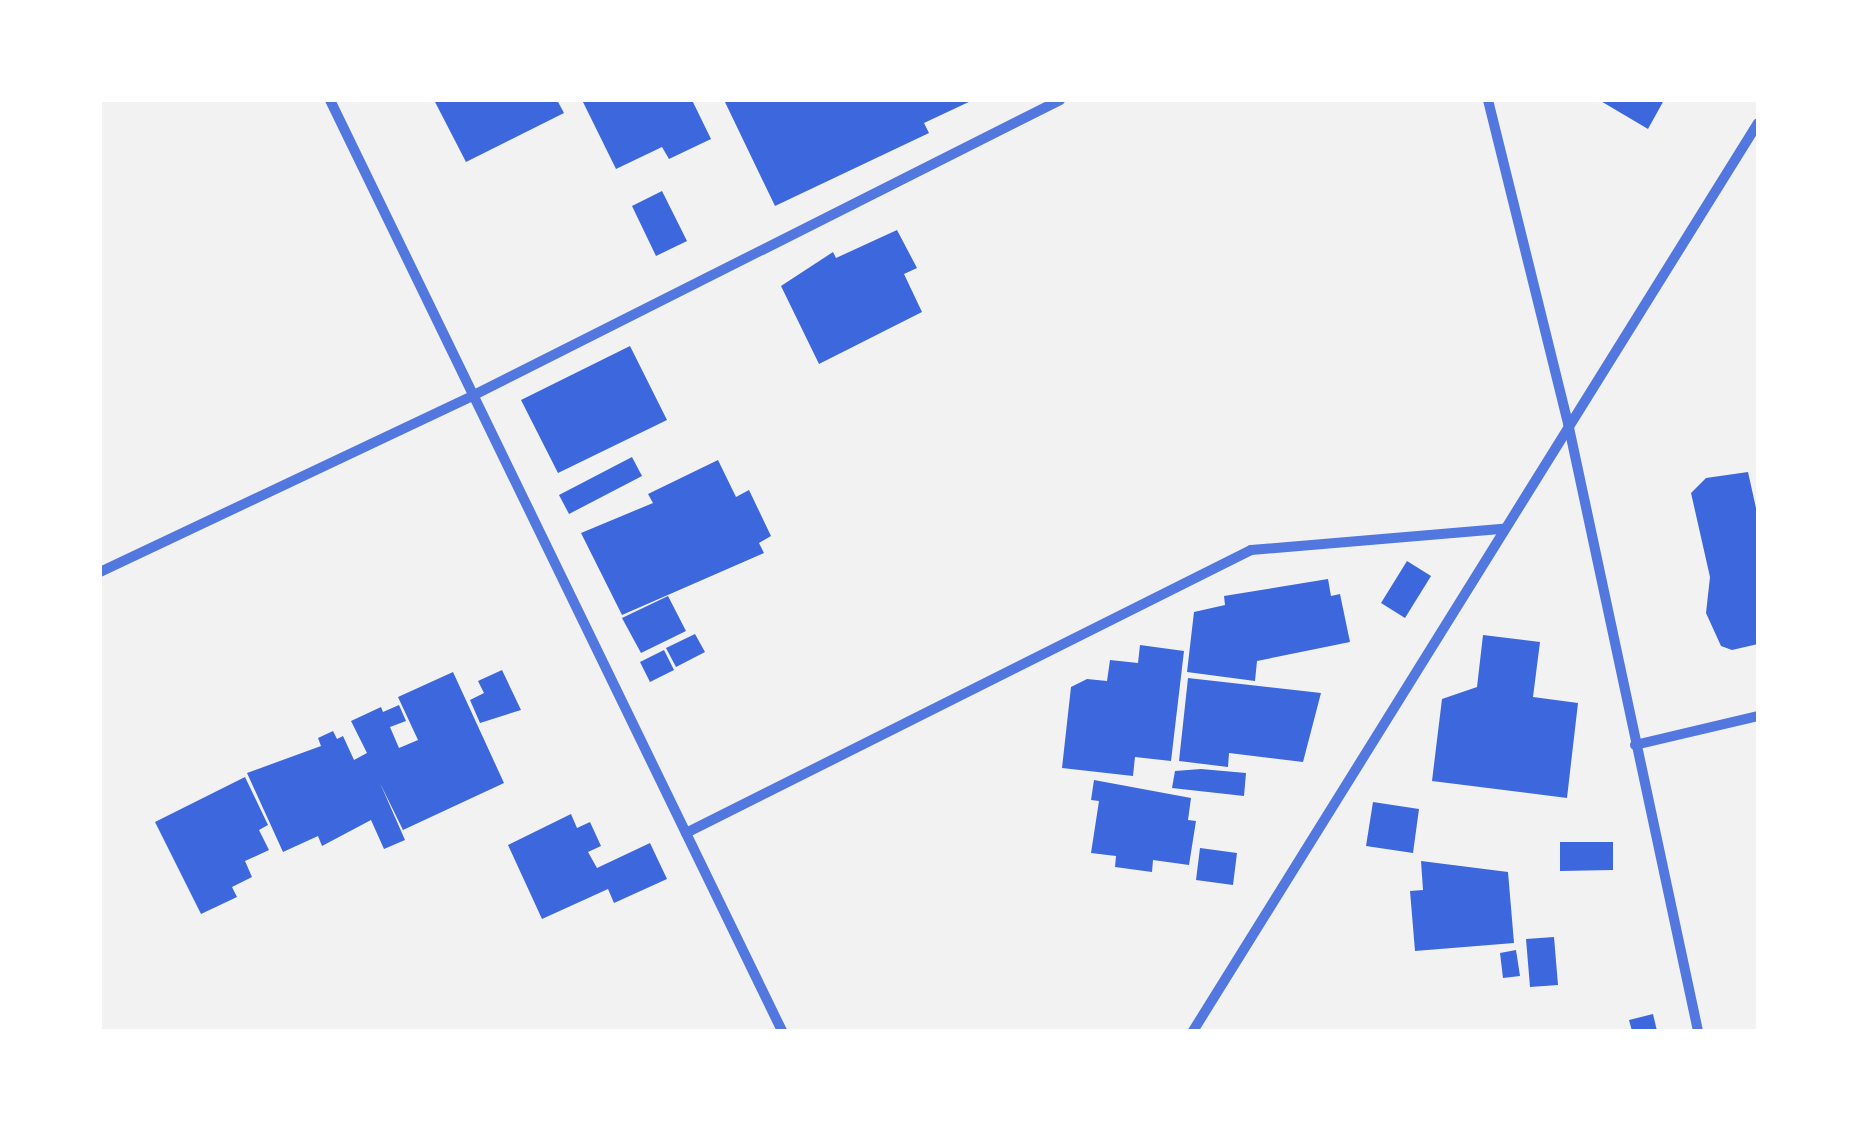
<!DOCTYPE html>
<style>
body{margin:0}
#map{position:relative;width:1858px;height:1131px;overflow:hidden;background:#f2f2f2;font-family:Signika,sans-serif}
div>[style]{position:absolute}
.building>*{inset:0;background:#3d67dc}
.minor>*{height:10px;margin:-5px;padding:0 5px;transform-origin:5px;border-radius:5px;background:#5277de}
span{translate:-50% -50%;white-space:nowrap;text-align:center;line-height:1.15;-webkit-text-stroke:10px #fff;paint-order:stroke}
.frame{position:absolute;inset:0;border:102px solid #fff;pointer-events:none}
</style>
<div id="map">
<div class="building">
<div style="clip-path:polygon(434px 100px,557px 100px,564px 113px,466px 162px)"></div>
<div style="clip-path:polygon(582px 100px,692px 100px,711px 139px,669px 159px,662px 147px,616px 169px)"></div>
<div style="clip-path:polygon(724px 100px,973px 100px,924px 123px,929px 133px,775px 206px)"></div>
<div style="clip-path:polygon(1599px 100px,1664px 100px,1648px 129px)"></div>
<div style="clip-path:polygon(662px 191px,687px 241px,656px 256px,632px 206px)"></div>
<div style="clip-path:polygon(897px 230px,917px 268px,904px 274px,922px 312px,819px 364px,781px 286px,833px 252px,836px 258px)"></div>
<div style="clip-path:polygon(630px 346px,667px 420px,558px 473px,521px 400px)"></div>
<div style="clip-path:polygon(632px 457px,642px 476px,569px 514px,559px 495px)"></div>
<div style="clip-path:polygon(718px 460px,736px 497px,749px 490px,771px 536px,759px 543px,764px 553px,622px 615px,581px 533px,653px 503px,648px 494px)"></div>
<div style="clip-path:polygon(1748px 472px,1758px 517px,1758px 644px,1732px 650px,1721px 646px,1706px 613px,1710px 577px,1691px 493px,1706px 478px)"></div>
<div style="clip-path:polygon(1407px 561px,1431px 576px,1405px 618px,1381px 603px)"></div>
<div style="clip-path:polygon(1328px 579px,1331px 596px,1340px 594px,1350px 642px,1257px 661px,1255px 681px,1187px 672px,1194px 612px,1225px 605px,1224px 596px)"></div>
<div style="clip-path:polygon(668px 596px,686px 631px,641px 653px,622px 618px)"></div>
<div style="clip-path:polygon(695px 634px,705px 652px,676px 667px,666px 648px)"></div>
<div style="clip-path:polygon(1483px 635px,1540px 642px,1533px 697px,1578px 703px,1567px 798px,1432px 781px,1442px 699px,1477px 687px)"></div>
<div style="clip-path:polygon(1140px 645px,1184px 651px,1171px 761px,1135px 757px,1133px 776px,1062px 768px,1071px 687px,1087px 679px,1107px 681px,1110px 660px,1138px 663px)"></div>
<div style="clip-path:polygon(664px 650px,674px 670px,650px 682px,640px 662px)"></div>
<div style="clip-path:polygon(502px 670px,521px 710px,480px 723px,470px 700px,484px 693px,478px 681px)"></div>
<div style="clip-path:polygon(453px 672px,504px 783px,403px 830px,380px 783px,405px 840px,384px 849px,371px 820px,322px 846px,318px 836px,283px 852px,247px 773px,321px 746px,318px 738px,333px 731px,337px 739px,343px 736px,354px 760px,367px 753px,351px 721px,381px 707px,383px 712px,399px 705px,406px 721px,390px 727px,399px 748px,418px 740px,398px 697px)"></div>
<div style="clip-path:polygon(1188px 678px,1321px 693px,1303px 762px,1229px 753px,1228px 767px,1179px 761px)"></div>
<div style="clip-path:polygon(1201px 769px,1246px 773px,1244px 796px,1172px 788px,1175px 771px)"></div>
<div style="clip-path:polygon(245px 777px,268px 825px,259px 830px,269px 850px,245px 861px,252px 877px,232px 887px,237px 897px,201px 914px,155px 822px)"></div>
<div style="clip-path:polygon(1094px 780px,1191px 798px,1188px 820px,1196px 821px,1189px 865px,1153px 860px,1152px 872px,1115px 867px,1116px 856px,1091px 853px,1099px 801px,1091px 800px)"></div>
<div style="clip-path:polygon(1373px 802px,1419px 809px,1413px 853px,1366px 846px)"></div>
<div style="clip-path:polygon(571px 814px,577px 828px,590px 822px,601px 846px,588px 852px,597px 868px,650px 843px,667px 879px,614px 903px,608px 889px,542px 919px,508px 845px)"></div>
<div style="clip-path:polygon(1560px 842px,1613px 842px,1613px 870px,1560px 871px)"></div>
<div style="clip-path:polygon(1200px 848px,1237px 853px,1233px 885px,1196px 880px)"></div>
<div style="clip-path:polygon(1421px 861px,1508px 872px,1514px 943px,1415px 951px,1410px 891px,1423px 890px)"></div>
<div style="clip-path:polygon(1554px 937px,1558px 985px,1530px 987px,1526px 939px)"></div>
<div style="clip-path:polygon(1516px 950px,1520px 976px,1503px 978px,1500px 953px)"></div>
<div style="clip-path:polygon(1653px 1014px,1657px 1031px,1632px 1031px,1629px 1020px)"></div>
</div>
<div class="minor">
<div style="left:330px;top:100px;width:1035px;rotate:64.1deg"></div>
<div style="left:1488px;top:100px;width:333px;rotate:76.1deg"></div>
<div style="left:1568px;top:423px;width:622px;rotate:77.93deg"></div>
<div style="left:100px;top:572px;width:416px;rotate:-25.3deg"></div>
<div style="left:476px;top:394px;width:654px;rotate:-26.72deg"></div>
<div style="left:1635px;top:745px;width:126px;rotate:-13.3deg"></div>
<div style="left:686px;top:833px;width:632px;rotate:-26.61deg"></div>
<div style="left:1251px;top:550px;width:253px;rotate:-4.8deg"></div>
<div style="left:1193px;top:1031px;width:1069px;rotate:-58.11deg"></div>
</div>
<div class="frame"></div>
</div>
